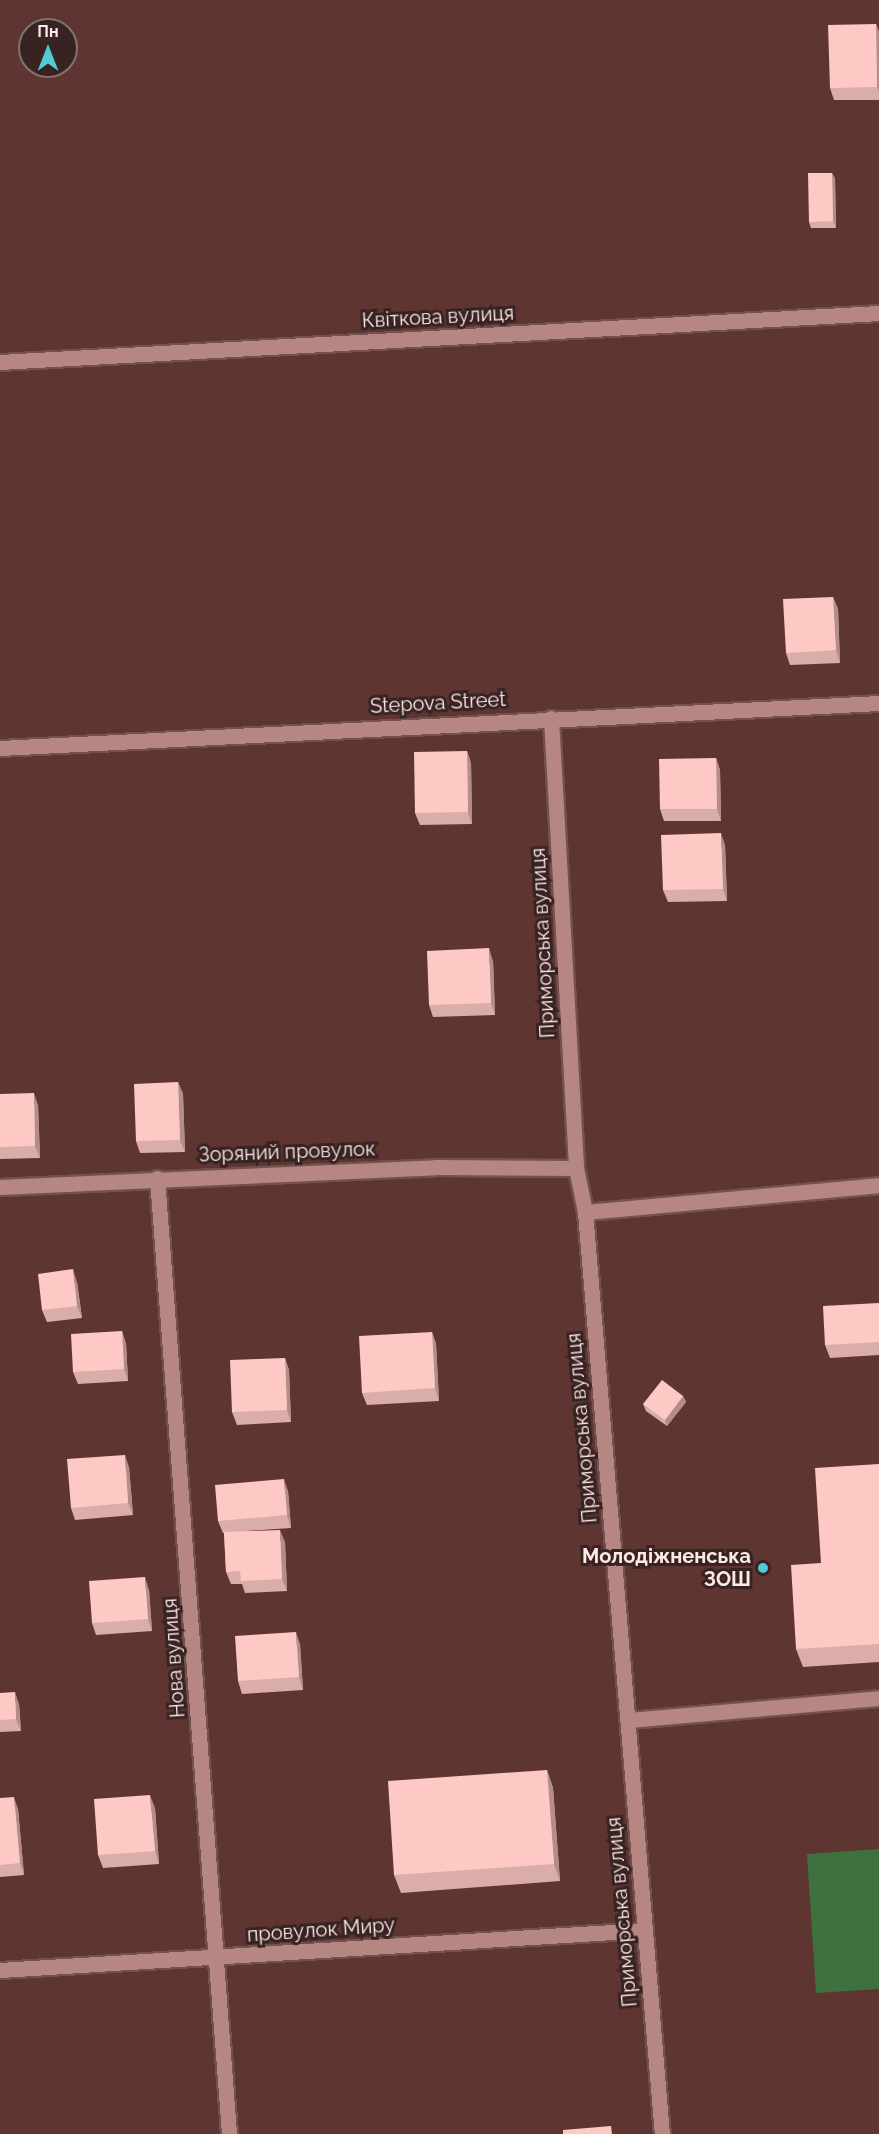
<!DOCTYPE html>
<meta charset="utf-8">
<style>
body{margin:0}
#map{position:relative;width:879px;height:2134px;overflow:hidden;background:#5f3532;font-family:Raleway,sans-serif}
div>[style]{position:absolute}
.green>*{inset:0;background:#3d723e}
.roads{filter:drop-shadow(2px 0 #73514f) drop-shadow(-2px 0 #73514f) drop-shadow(0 2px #73514f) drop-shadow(0 -2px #73514f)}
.minor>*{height:15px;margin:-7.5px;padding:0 7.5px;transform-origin:7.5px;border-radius:7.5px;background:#b68682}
.wall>*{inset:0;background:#daada9}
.shaded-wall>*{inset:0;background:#b28d8a}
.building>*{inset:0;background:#fec9c5}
.dots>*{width:16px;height:16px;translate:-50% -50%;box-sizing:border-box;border:3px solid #362322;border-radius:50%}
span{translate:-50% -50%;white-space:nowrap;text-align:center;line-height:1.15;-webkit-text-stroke:6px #362322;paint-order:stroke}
.street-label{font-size:20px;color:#ffe9e7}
.poi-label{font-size:20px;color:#ffe9e7;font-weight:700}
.right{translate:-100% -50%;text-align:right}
.north{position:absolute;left:18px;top:18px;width:60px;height:60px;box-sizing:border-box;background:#362322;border:2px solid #867271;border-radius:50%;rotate:0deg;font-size:16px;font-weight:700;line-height:24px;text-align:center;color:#ffe9e7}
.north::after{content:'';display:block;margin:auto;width:21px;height:27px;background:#52cbd7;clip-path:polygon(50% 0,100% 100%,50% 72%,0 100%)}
</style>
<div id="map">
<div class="green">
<div style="clip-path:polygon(879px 1849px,879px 1989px,816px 1993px,807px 1854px)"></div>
</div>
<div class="roads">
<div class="minor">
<div style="left:0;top:362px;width:880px;rotate:-3.19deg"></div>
<div style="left:551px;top:718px;width:451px;rotate:86.8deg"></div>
<div style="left:576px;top:1168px;width:45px;rotate:78.4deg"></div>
<div style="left:585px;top:1212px;width:925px;rotate:85.23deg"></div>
<div style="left:0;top:748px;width:880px;rotate:-2.93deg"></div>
<div style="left:157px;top:1178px;width:959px;rotate:85.69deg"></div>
<div style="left:0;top:1187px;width:436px;rotate:-2.6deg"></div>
<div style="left:436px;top:1167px;width:140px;rotate:0.4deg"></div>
<div style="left:585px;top:1212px;width:295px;rotate:-5.2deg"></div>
<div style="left:628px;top:1720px;width:252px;rotate:-5deg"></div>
<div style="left:0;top:1970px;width:646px;rotate:-3.55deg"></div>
</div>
</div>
<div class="wall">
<div style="clip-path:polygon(876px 24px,879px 32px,879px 100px,834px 100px,830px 88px)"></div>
<div style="clip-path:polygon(832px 173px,835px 179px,836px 228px,811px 228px,809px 222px)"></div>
<div style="clip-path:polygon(833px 597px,838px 609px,840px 663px,790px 665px,786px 653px)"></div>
<div style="clip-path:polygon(467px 751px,471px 763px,472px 824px,420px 825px,415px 813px)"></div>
<div style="clip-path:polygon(716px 758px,720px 770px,721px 821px,664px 821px,660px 809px)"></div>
<div style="clip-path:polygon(725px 845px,727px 901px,668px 902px,663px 890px)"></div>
<div style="clip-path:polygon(493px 961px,495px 1015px,433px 1017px,429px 1005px)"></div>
<div style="clip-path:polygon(178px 1082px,183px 1094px,185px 1152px,140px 1153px,136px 1141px)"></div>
<div style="clip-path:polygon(0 1094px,38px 1105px,40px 1158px,0 1159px)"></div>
<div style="clip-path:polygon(77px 1282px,82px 1318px,47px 1322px,42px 1310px)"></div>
<div style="clip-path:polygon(879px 1303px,879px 1355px,830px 1358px,825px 1345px)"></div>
<div style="clip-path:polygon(122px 1331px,126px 1344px,128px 1381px,78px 1384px,73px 1372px)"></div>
<div style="clip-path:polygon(432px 1332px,436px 1344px,439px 1401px,367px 1405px,362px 1393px)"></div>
<div style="clip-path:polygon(285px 1358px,289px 1370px,291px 1422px,237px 1425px,232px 1412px)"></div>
<div style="clip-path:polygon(683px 1396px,686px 1402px,667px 1426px,646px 1411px,643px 1404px)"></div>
<div style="clip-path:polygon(879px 1464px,879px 1662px,803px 1667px,796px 1649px,821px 1563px)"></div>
<div style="clip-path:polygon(129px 1467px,133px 1515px,75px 1520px,71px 1508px)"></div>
<div style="clip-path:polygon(288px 1491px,291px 1528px,246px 1531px,285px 1542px,287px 1591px,245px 1593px,242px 1584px,231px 1584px,226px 1572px,224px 1533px,223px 1533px,218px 1521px)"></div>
<div style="clip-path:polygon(149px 1590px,152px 1631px,96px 1635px,92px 1623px)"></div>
<div style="clip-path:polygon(300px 1644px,303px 1690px,242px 1694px,238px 1681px)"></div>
<div style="clip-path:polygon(0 1693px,19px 1704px,21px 1731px,0 1732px)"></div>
<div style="clip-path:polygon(547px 1770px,553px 1788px,560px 1881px,401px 1893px,394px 1875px)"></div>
<div style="clip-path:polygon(0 1798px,18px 1809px,24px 1875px,0 1877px)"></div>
<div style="clip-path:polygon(155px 1808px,159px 1864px,103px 1868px,98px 1855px)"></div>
</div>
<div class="shaded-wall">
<div style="clip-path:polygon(876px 24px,879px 32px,879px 92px,877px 87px)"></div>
<div style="clip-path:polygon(832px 173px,835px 179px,836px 228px,833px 221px)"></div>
<div style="clip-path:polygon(833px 597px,838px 609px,840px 663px,836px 650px)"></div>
<div style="clip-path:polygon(467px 751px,471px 763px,472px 824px,468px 812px)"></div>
<div style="clip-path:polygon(716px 758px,720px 770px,721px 821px,717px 809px)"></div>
<div style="clip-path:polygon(721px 833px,725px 845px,727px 901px,723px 889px)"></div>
<div style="clip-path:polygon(489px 948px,493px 961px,495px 1015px,491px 1003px)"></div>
<div style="clip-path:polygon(178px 1082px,183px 1094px,185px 1152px,180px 1140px)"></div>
<div style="clip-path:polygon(34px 1093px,38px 1105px,40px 1158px,35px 1146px)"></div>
<div style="clip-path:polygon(73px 1269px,77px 1282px,82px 1318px,77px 1306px)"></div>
<div style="clip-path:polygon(122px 1331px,126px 1344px,128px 1381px,124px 1369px)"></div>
<div style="clip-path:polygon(432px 1332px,436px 1344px,439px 1401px,435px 1388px)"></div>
<div style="clip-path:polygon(285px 1358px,289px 1370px,291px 1422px,287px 1410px)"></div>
<div style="clip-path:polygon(683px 1396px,686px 1402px,667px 1426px,665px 1420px)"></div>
<div style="clip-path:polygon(125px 1455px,129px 1467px,133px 1515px,128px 1503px)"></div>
<div style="clip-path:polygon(284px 1479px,288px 1491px,291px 1528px,287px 1515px)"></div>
<div style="clip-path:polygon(280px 1530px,285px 1542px,287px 1591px,282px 1579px)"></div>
<div style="clip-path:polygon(145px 1577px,149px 1590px,152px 1631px,148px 1619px)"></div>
<div style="clip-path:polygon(296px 1632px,300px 1644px,303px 1690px,299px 1677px)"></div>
<div style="clip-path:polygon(15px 1692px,19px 1704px,21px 1731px,16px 1719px)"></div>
<div style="clip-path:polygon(547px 1770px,553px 1788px,560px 1881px,554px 1864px)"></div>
<div style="clip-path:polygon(150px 1795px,155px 1808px,159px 1864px,155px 1851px)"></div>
<div style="clip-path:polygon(14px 1797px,18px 1809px,24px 1875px,20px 1863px)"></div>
</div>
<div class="building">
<div style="clip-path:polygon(876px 24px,877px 87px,830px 88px,828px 25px)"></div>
<div style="clip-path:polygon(808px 173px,832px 173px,833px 221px,809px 222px)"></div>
<div style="clip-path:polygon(833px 597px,836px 650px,786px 653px,783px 599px)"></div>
<div style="clip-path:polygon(467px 751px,468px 812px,415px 813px,414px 752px)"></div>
<div style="clip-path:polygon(716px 758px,717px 809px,660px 809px,659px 759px)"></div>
<div style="clip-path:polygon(721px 833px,723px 889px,663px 890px,661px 835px)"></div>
<div style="clip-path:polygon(489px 948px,491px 1003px,429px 1005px,427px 951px)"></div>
<div style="clip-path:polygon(178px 1082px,180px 1140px,136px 1141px,134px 1084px)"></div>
<div style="clip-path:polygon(34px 1093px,35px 1146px,0 1147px,0 1094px)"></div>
<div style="clip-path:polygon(73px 1269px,77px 1306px,42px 1310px,38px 1274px)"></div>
<div style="clip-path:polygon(879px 1303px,879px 1342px,825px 1345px,823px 1306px)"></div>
<div style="clip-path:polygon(122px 1331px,124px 1369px,73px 1372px,71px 1334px)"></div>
<div style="clip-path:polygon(432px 1332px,435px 1388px,362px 1393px,359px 1336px)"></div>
<div style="clip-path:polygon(285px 1358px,287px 1410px,232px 1412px,230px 1360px)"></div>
<div style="clip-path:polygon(662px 1380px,683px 1396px,665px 1420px,643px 1404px)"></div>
<div style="clip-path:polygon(125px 1455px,128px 1503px,71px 1508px,67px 1459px)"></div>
<div style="clip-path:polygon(879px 1464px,879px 1644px,796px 1649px,791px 1565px,821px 1563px,815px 1468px)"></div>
<div style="clip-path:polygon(284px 1479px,287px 1515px,218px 1521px,215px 1485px)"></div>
<div style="clip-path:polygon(280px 1530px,282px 1579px,241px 1581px,240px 1571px,226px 1572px,224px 1532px)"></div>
<div style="clip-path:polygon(145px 1577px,148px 1619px,92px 1623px,89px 1581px)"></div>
<div style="clip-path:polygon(296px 1632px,299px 1677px,238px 1681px,235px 1636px)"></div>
<div style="clip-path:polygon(15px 1692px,16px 1719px,0 1720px,0 1693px)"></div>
<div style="clip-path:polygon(547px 1770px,554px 1864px,394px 1875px,388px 1781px)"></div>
<div style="clip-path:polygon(150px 1795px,155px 1851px,98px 1855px,94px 1799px)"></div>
<div style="clip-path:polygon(14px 1797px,20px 1863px,0 1865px,0 1798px)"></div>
<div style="clip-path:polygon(611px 2126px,612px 2134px,563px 2134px,563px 2130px)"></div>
</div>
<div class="dots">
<div style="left:763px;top:1568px;background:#52cbd7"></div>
</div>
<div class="street-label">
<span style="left:438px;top:317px;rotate:-3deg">Квіткова вулиця</span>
<span style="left:438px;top:703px;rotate:-3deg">Stepova Street</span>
<span style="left:543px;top:943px;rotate:-93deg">Приморська вулиця</span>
<span style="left:287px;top:1152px;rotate:-2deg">Зоряний провулок</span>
<span style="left:582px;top:1428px;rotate:-95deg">Приморська вулиця</span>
<span style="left:174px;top:1658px;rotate:-94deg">Нова вулиця</span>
<span style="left:622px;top:1912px;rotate:-95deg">Приморська вулиця</span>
<span style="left:321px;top:1930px;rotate:-4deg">провулок Миру</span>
</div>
<div class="poi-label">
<span class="right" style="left:751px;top:1568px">Молодіжненська<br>ЗОШ</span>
</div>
<div class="north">Пн</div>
</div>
